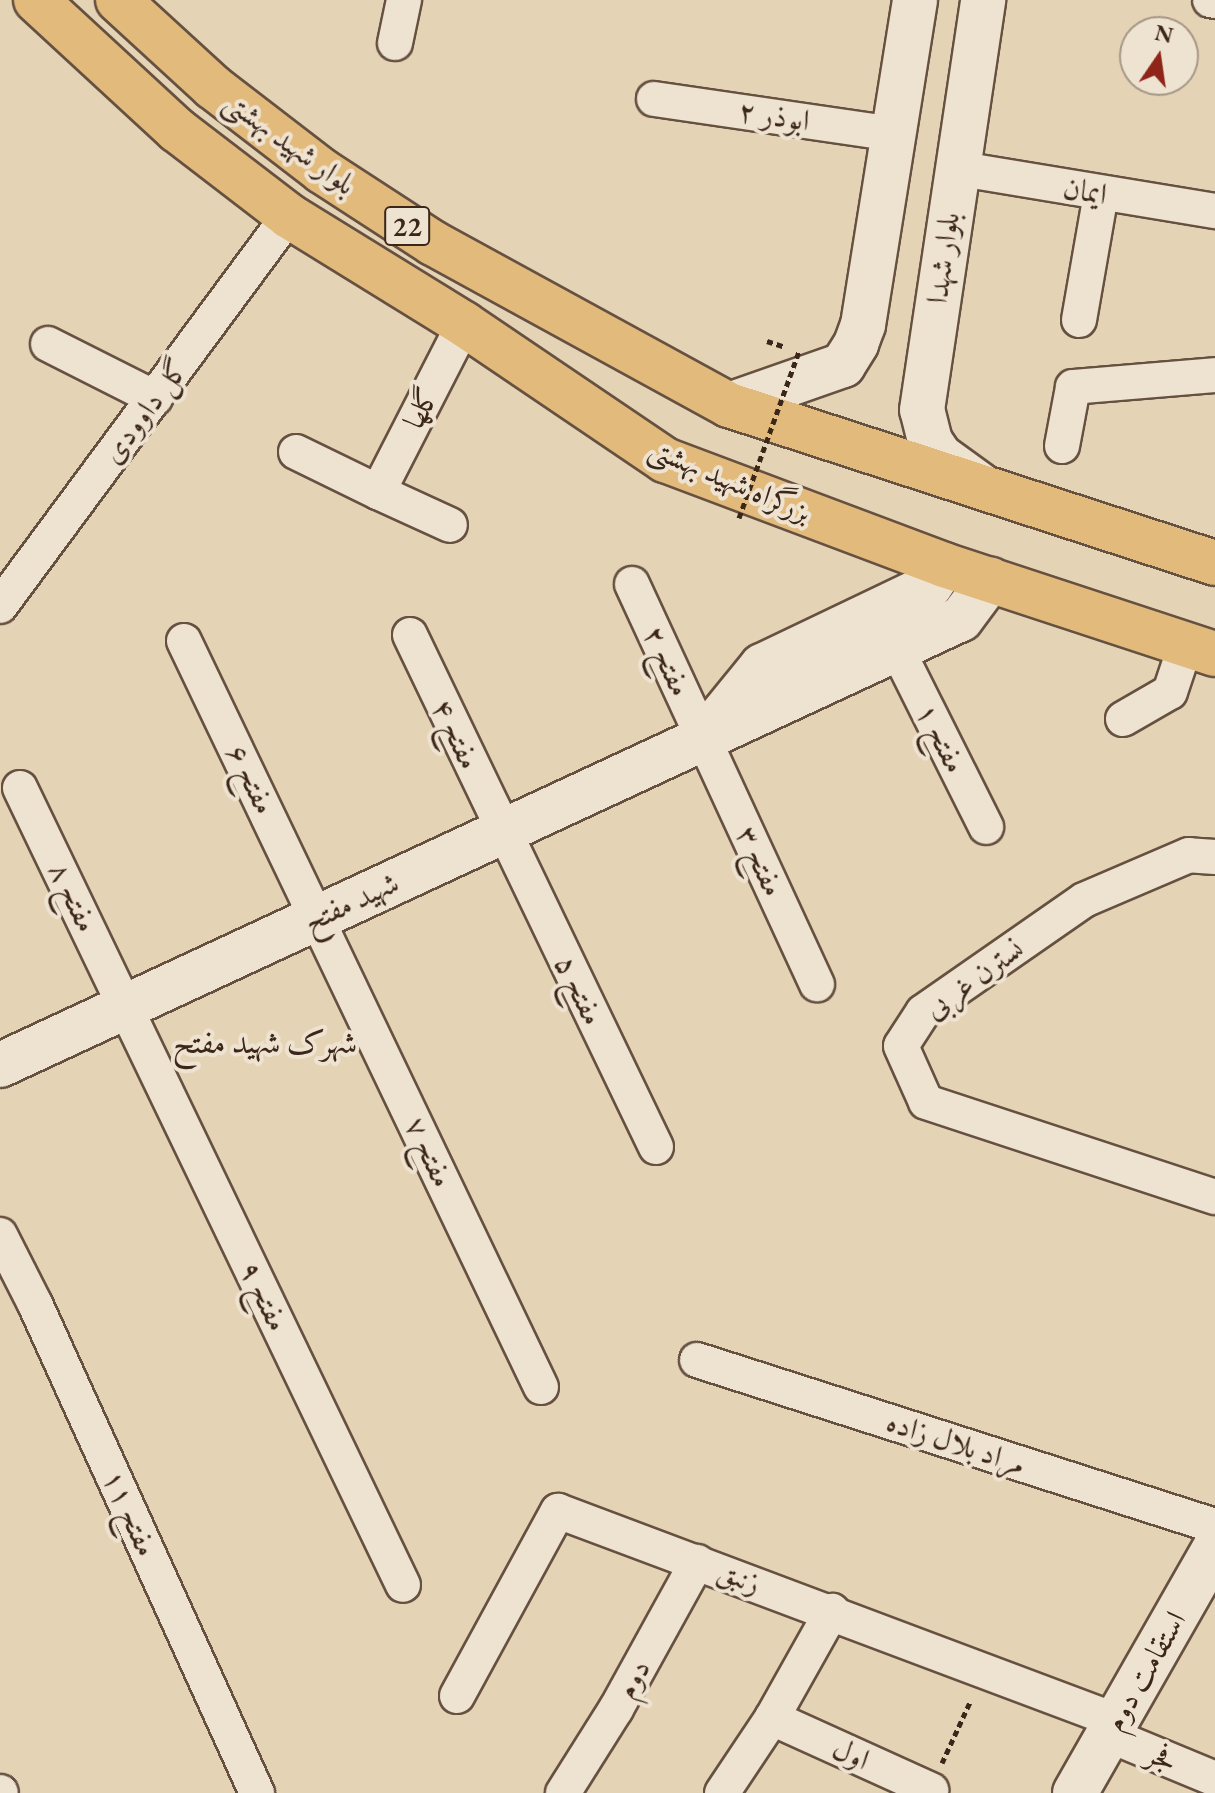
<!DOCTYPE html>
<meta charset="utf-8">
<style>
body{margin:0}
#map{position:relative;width:1215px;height:1793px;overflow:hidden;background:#e5d3b6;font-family:"EB Garamond",Amiri,serif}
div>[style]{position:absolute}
.path>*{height:5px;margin-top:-2.5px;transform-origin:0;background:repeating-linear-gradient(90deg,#3b261a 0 6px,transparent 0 10px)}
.roads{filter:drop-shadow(2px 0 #665141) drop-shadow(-2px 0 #665141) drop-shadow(0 2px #665141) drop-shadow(0 -2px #665141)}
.street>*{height:34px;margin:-17px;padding:0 17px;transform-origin:17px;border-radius:17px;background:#eee2d0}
.secondary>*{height:44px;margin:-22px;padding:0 22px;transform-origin:22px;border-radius:22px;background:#eee2d0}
.highway>*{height:44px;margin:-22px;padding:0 22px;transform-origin:22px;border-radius:22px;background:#e2ba7b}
.path-bridge>*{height:5px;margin-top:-2.5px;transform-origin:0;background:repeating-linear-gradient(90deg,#3b261a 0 6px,transparent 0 10px)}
span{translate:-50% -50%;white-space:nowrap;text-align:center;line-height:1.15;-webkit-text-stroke:8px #eee2d0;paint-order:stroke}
.shield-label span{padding:2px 6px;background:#eee2d0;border:2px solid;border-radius:6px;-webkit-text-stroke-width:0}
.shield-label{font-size:28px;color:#3b261a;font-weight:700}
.street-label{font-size:30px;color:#3b261a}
.neighbourhood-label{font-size:32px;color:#3b261a}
.north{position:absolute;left:1119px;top:16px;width:80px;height:80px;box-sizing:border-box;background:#eee2d0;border:2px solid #a69787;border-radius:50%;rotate:13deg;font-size:22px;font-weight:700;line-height:32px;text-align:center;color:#3b261a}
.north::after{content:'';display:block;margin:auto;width:28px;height:36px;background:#8f2418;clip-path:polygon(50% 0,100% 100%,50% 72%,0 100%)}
</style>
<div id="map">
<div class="path">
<div style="left:767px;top:341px;width:19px;rotate:18deg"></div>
<div style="left:942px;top:1763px;width:69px;rotate:-65.3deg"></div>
</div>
<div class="roads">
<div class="street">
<div style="left:1210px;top:0;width:5px;rotate:11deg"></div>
<div style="left:395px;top:43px;width:44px;rotate:-78.2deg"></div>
<div style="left:654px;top:99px;width:243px;rotate:8.3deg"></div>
<div style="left:955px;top:168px;width:264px;rotate:9.4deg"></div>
<div style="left:1079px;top:320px;width:128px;rotate:-80.1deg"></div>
<div style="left:48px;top:344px;width:120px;rotate:26.8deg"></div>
<div style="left:1062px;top:446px;width:60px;rotate:-79.4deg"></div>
<div style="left:1073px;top:387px;width:143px;rotate:-4.8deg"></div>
<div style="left:296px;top:452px;width:91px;rotate:26deg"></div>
<div style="left:378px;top:492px;width:189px;rotate:-62.9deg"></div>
<div style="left:378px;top:492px;width:79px;rotate:24.6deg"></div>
<div style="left:632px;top:584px;width:441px;rotate:65.2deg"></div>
<div style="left:0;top:606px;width:485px;rotate:-53.5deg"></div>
<div style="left:410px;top:635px;width:568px;rotate:64.34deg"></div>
<div style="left:184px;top:641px;width:827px;rotate:64.43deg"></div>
<div style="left:897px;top:649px;width:199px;rotate:63.4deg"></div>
<div style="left:1123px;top:719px;width:54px;rotate:-29.9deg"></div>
<div style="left:1170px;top:692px;width:51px;rotate:-71.6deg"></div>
<div style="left:20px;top:788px;width:884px;rotate:64.33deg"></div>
<div style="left:1215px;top:857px;width:26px;rotate:-176deg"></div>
<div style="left:1189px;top:855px;width:114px;rotate:156.8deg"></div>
<div style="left:1084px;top:900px;width:196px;rotate:145.2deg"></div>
<div style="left:923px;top:1012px;width:40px;rotate:122.9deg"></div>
<div style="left:901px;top:1046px;width:61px;rotate:65.9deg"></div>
<div style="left:926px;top:1102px;width:304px;rotate:18.2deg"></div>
<div style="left:0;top:1235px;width:77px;rotate:63.1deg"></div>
<div style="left:35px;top:1304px;width:537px;rotate:65.58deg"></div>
<div style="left:697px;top:1360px;width:544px;rotate:17.77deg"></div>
<div style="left:457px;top:1696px;width:211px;rotate:-61.4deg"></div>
<div style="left:558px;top:1511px;width:597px;rotate:20.59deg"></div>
<div style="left:772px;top:1718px;width:175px;rotate:24.4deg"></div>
<div style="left:1109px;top:1735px;width:115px;rotate:22.5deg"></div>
<div style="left:0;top:1792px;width:1px;rotate:45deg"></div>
<div style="left:563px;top:1793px;width:99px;rotate:-57.8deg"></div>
<div style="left:616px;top:1709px;width:168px;rotate:-61.1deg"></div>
<div style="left:722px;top:1793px;width:90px;rotate:-56.3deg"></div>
<div style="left:772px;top:1718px;width:123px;rotate:-60.7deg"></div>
</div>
<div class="secondary">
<div style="left:729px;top:405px;width:121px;rotate:-19.3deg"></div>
<div style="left:843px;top:365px;width:25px;rotate:-58deg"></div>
<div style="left:856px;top:344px;width:20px;rotate:-70deg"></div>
<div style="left:863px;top:325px;width:329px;rotate:-80.9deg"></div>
<div style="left:980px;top:485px;width:49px;rotate:-144.1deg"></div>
<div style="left:940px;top:456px;width:18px;rotate:-124deg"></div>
<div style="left:930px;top:441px;width:32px;rotate:-104deg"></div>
<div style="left:922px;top:410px;width:415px;rotate:-81.5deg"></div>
<div style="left:709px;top:731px;width:84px;rotate:-50.8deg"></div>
<div style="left:762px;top:666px;width:186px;rotate:-25.5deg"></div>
<div style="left:930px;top:586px;width:25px;rotate:-56deg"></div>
<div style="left:0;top:1065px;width:1059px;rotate:-24.9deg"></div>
<div style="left:961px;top:619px;width:49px;rotate:-53.4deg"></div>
<div style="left:1075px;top:1793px;width:282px;rotate:-60.3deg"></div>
</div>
<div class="highway">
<div style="left:36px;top:0;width:192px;rotate:42.7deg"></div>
<div style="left:177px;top:130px;width:141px;rotate:37.5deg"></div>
<div style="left:289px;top:216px;width:206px;rotate:31.7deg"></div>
<div style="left:464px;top:324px;width:243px;rotate:34.1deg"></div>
<div style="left:665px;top:460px;width:298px;rotate:20.6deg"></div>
<div style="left:944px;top:565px;width:285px;rotate:18.2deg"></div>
<div style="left:118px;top:0;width:129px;rotate:42.5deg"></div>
<div style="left:213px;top:87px;width:138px;rotate:37.6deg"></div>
<div style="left:322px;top:171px;width:132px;rotate:33deg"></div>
<div style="left:433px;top:243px;width:337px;rotate:28.7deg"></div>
<div style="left:729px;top:405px;width:511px;rotate:18.01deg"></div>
</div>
</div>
<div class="path-bridge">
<div style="left:739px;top:518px;width:177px;rotate:-70.2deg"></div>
</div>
<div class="shield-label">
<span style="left:407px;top:226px">22</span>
</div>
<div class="street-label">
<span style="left:774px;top:116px;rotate:8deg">ابوذر ۲</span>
<span style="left:290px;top:143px;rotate:36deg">بلوار شهید بهشتی</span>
<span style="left:1085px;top:191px;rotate:10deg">ایمان</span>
<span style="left:943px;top:258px;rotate:-82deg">بلوار شهدا</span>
<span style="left:421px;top:408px;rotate:-63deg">گلها</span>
<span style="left:145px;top:411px;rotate:-53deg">گل داوودی</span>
<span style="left:730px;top:480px;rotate:23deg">بزرگراه شهید بهشتی</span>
<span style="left:667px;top:661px;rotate:65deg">مفتح ۲</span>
<span style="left:456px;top:734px;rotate:65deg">مفتح ۴</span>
<span style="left:941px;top:738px;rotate:63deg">مفتح ۱</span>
<span style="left:251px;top:779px;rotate:64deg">مفتح ۶</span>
<span style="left:760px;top:861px;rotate:65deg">مفتح ۳</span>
<span style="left:73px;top:897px;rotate:64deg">مفتح ۸</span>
<span style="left:351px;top:902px;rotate:-25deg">شهید مفتح</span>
<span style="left:974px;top:979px;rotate:-36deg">نسترن غربی</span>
<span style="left:579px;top:990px;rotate:64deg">مفتح ۵</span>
<span style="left:429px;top:1152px;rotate:65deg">مفتح ۷</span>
<span style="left:264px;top:1296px;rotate:64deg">مفتح ۹</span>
<span style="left:956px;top:1443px;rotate:18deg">مراد بلال زاده</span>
<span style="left:130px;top:1513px;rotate:66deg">مفتح ۱۱</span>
<span style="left:739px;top:1577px;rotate:20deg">زنبق</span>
<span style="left:1145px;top:1671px;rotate:-60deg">استقامت دوم</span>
<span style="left:633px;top:1679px;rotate:-61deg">دوم</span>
<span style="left:851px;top:1754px;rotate:24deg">اول</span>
<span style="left:1162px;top:1757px;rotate:22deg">فجر</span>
</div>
<div class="neighbourhood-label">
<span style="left:265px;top:1042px">شهرک شهید مفتح</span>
</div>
<div class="north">N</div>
</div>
